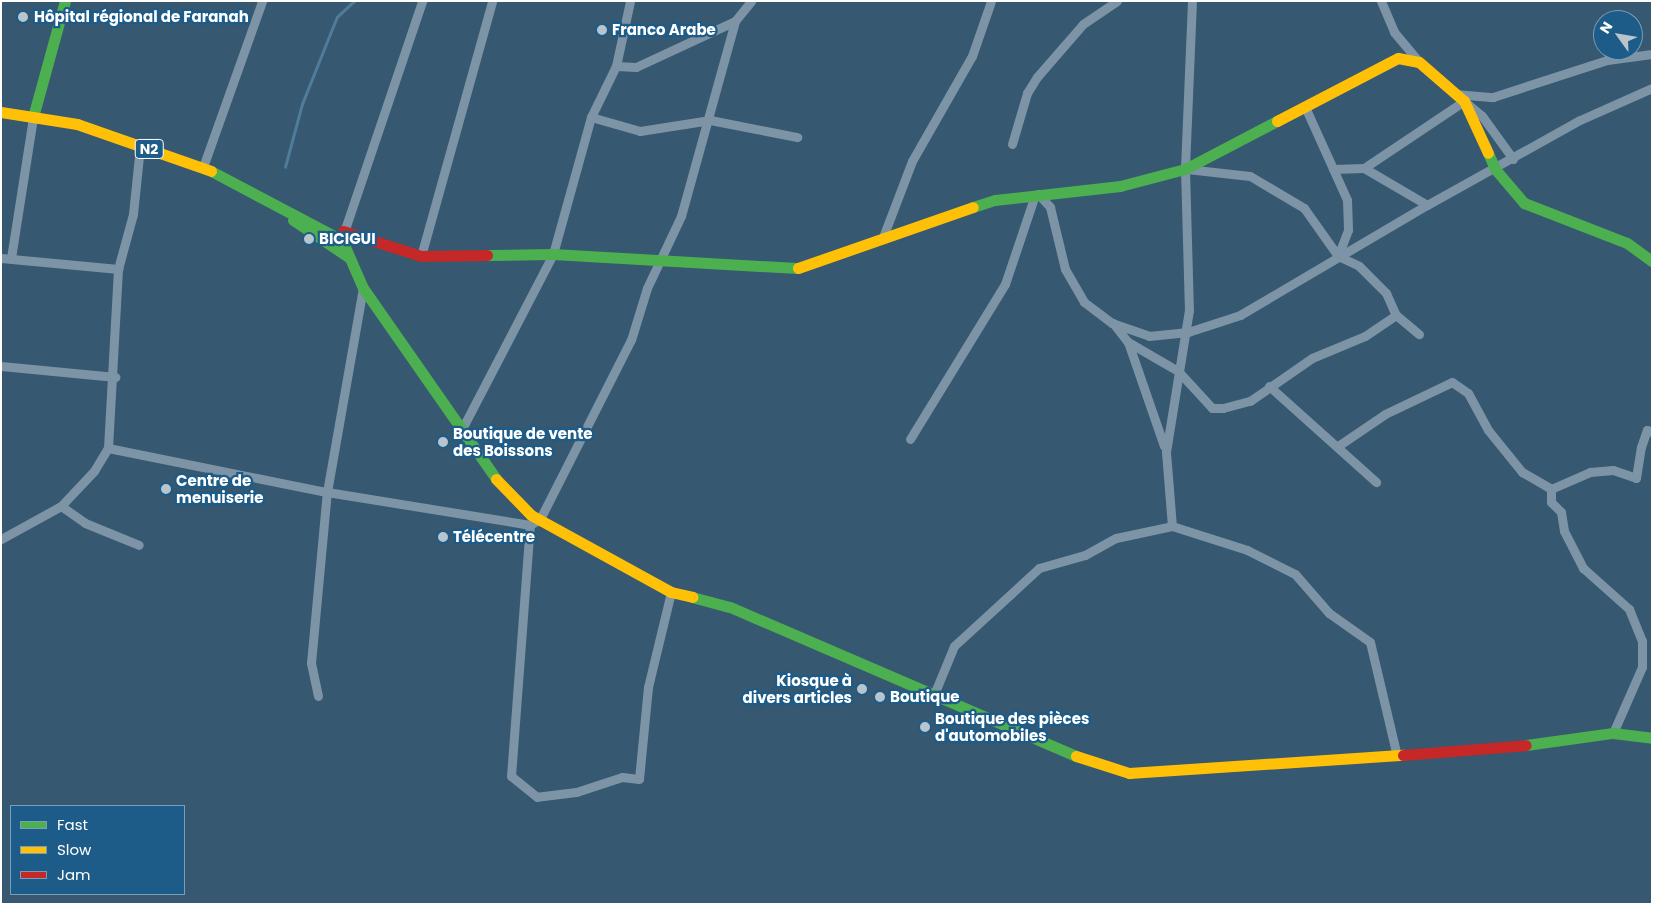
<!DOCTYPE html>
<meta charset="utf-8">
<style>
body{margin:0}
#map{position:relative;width:1653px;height:905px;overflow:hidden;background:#365870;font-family:Poppins,sans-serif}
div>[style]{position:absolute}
.stream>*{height:2.5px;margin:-1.25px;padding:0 1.25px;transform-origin:1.25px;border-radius:1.25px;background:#4f7c9a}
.street>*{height:9px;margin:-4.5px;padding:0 4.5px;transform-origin:4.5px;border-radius:4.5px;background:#7c94a5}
.fast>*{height:11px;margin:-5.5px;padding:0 5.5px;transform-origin:5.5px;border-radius:5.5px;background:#4caf50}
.slow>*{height:11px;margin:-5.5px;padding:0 5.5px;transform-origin:5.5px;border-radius:5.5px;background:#ffc107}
.jam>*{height:11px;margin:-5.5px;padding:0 5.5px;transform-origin:5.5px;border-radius:5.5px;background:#c62828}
.dots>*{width:14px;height:14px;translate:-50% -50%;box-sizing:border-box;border:2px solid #1d5c88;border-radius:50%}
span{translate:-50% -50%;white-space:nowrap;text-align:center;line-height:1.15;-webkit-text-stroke:4.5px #1d5c88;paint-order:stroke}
.shield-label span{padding:1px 4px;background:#1d5c88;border:1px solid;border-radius:4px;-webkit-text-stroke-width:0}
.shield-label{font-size:14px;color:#fff;font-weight:700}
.poi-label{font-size:15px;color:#fff;font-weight:700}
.left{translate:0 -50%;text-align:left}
.right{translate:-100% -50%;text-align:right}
.frame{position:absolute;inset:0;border:2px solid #fff;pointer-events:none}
.legend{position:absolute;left:10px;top:805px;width:175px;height:90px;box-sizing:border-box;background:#1d5c88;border:1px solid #779db8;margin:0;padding:6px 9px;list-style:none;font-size:15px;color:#fff}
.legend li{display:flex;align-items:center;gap:10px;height:25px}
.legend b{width:25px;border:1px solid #779db8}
.north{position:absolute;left:1593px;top:10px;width:50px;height:50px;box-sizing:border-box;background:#1d5c88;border:1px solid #779db8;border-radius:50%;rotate:302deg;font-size:14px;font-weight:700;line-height:20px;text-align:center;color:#fff}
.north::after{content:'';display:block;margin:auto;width:18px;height:22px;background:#b9c5cd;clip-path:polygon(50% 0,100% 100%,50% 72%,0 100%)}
</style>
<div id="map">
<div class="stream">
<div style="left:285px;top:167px;width:65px;rotate:-74.9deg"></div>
<div style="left:302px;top:104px;width:75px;rotate:-68.2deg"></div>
<div style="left:330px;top:34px;width:18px;rotate:-68deg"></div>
<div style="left:337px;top:17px;width:23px;rotate:-43deg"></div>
</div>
<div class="street">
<div style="left:1192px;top:1px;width:168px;rotate:92.4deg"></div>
<div style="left:1185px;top:169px;width:141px;rotate:88.4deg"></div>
<div style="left:1189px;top:310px;width:144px;rotate:99.2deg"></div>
<div style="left:1166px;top:452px;width:74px;rotate:85.4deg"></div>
<div style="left:1172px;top:526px;width:79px;rotate:17.7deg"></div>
<div style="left:1247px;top:550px;width:54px;rotate:26.6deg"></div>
<div style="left:1295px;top:574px;width:52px;rotate:48.9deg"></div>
<div style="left:1329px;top:613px;width:50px;rotate:35.3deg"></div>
<div style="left:1370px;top:642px;width:113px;rotate:76.7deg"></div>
<div style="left:1381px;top:1px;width:34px;rotate:67deg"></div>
<div style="left:1394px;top:32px;width:39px;rotate:50deg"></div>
<div style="left:616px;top:66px;width:20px;rotate:3deg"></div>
<div style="left:636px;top:67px;width:109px;rotate:-24.9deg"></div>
<div style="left:1455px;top:94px;width:38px;rotate:5deg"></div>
<div style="left:1493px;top:97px;width:120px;rotate:-18deg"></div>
<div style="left:1607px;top:60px;width:45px;rotate:-7.6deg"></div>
<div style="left:1306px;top:109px;width:100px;rotate:65.7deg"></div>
<div style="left:1347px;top:200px;width:30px;rotate:88deg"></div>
<div style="left:1348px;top:230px;width:28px;rotate:111deg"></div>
<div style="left:591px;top:117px;width:51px;rotate:15.9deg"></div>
<div style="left:640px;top:131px;width:71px;rotate:-8.9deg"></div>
<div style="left:710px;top:120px;width:89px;rotate:11.1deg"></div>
<div style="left:1012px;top:144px;width:53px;rotate:-73.6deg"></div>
<div style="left:1027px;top:93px;width:19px;rotate:-58deg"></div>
<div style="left:1037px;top:77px;width:70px;rotate:-49deg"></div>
<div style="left:1083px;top:24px;width:41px;rotate:-34.1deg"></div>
<div style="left:203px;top:167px;width:176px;rotate:-70.4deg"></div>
<div style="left:1364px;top:168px;width:73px;rotate:30.4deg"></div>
<div style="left:1187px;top:169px;width:63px;rotate:6.3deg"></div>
<div style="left:1250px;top:176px;width:63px;rotate:30.7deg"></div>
<div style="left:1304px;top:208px;width:59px;rotate:54.7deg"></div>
<div style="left:1338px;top:256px;width:23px;rotate:25deg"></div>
<div style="left:1359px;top:266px;width:38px;rotate:45deg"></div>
<div style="left:1386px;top:293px;width:24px;rotate:66deg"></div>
<div style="left:1396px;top:315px;width:30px;rotate:40deg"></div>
<div style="left:1333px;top:169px;width:31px;rotate:-2deg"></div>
<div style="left:1364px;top:168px;width:120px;rotate:-33.8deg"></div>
<div style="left:1464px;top:101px;width:23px;rotate:40deg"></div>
<div style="left:1482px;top:116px;width:53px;rotate:54.2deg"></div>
<div style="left:1038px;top:194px;width:18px;rotate:47deg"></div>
<div style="left:1050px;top:207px;width:64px;rotate:76.4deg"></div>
<div style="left:1065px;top:269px;width:38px;rotate:60deg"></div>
<div style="left:1084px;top:302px;width:35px;rotate:37deg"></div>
<div style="left:1112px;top:323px;width:39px;rotate:19deg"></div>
<div style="left:1149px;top:336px;width:39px;rotate:-6deg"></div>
<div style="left:1188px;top:332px;width:55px;rotate:-18.1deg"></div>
<div style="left:1240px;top:315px;width:217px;rotate:-30.5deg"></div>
<div style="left:1427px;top:205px;width:175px;rotate:-29.1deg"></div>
<div style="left:1580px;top:120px;width:79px;rotate:-24deg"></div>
<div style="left:343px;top:235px;width:247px;rotate:-71.3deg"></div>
<div style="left:883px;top:237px;width:81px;rotate:-69.1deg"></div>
<div style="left:912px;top:161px;width:121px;rotate:-60.3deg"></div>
<div style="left:972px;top:56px;width:58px;rotate:-70.9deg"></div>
<div style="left:421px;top:256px;width:265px;rotate:-74.4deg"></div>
<div style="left:1px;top:258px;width:118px;rotate:5.4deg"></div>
<div style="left:11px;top:258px;width:143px;rotate:-81.1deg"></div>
<div style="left:1113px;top:323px;width:24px;rotate:52deg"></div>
<div style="left:1128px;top:342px;width:58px;rotate:30.1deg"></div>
<div style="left:1178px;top:371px;width:50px;rotate:47.4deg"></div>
<div style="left:1212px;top:408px;width:11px"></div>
<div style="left:1223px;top:408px;width:28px;rotate:-15deg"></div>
<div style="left:1250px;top:401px;width:75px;rotate:-34.7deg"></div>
<div style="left:1312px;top:358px;width:57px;rotate:-22.5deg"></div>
<div style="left:1365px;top:336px;width:37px;rotate:-34deg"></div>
<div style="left:1128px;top:342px;width:110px;rotate:70.9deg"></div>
<div style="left:1px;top:366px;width:115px;rotate:5.5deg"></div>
<div style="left:1269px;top:386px;width:144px;rotate:41.9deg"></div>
<div style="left:463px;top:427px;width:195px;rotate:-62.5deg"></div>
<div style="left:553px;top:254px;width:142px;rotate:-74.5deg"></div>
<div style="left:591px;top:117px;width:57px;rotate:-63.9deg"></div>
<div style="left:616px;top:66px;width:66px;rotate:-77.8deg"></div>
<div style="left:910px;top:439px;width:182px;rotate:-58.5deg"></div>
<div style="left:1005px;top:284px;width:94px;rotate:-71.4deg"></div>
<div style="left:1338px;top:446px;width:57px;rotate:-34.2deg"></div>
<div style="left:1385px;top:414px;width:74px;rotate:-25.5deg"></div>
<div style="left:1452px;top:382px;width:19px;rotate:35deg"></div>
<div style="left:1468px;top:393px;width:42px;rotate:61.6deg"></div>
<div style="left:1488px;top:430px;width:54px;rotate:51deg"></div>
<div style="left:1522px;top:472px;width:34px;rotate:30deg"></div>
<div style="left:1551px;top:489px;width:43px;rotate:-23.6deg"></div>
<div style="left:1590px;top:472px;width:23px;rotate:-5deg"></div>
<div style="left:1613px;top:470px;width:24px;rotate:19deg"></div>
<div style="left:1636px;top:478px;width:31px;rotate:-81deg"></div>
<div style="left:1641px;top:447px;width:18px;rotate:-71deg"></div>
<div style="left:1647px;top:430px;width:5px;rotate:22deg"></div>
<div style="left:108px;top:448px;width:179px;rotate:-86.8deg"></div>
<div style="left:118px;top:269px;width:57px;rotate:-74.7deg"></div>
<div style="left:133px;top:214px;width:68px;rotate:-84.1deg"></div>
<div style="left:1551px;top:489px;width:13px;rotate:90deg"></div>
<div style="left:1551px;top:502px;width:14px;rotate:45deg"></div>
<div style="left:1561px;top:512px;width:19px;rotate:81deg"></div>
<div style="left:1564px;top:531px;width:42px;rotate:62.8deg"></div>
<div style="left:1583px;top:568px;width:62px;rotate:41.7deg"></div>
<div style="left:1629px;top:609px;width:35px;rotate:68deg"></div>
<div style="left:1642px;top:641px;width:26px;rotate:90deg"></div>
<div style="left:1642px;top:667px;width:72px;rotate:113.7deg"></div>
<div style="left:61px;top:506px;width:29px;rotate:35deg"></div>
<div style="left:85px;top:523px;width:58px;rotate:22.2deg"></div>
<div style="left:1px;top:539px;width:68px;rotate:-28.8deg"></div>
<div style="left:61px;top:506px;width:48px;rotate:-46.7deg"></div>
<div style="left:94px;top:471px;width:27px;rotate:-59deg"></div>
<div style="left:108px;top:448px;width:223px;rotate:11.4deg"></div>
<div style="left:327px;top:492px;width:206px;rotate:9.2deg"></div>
<div style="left:671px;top:592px;width:98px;rotate:103.6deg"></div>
<div style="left:648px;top:687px;width:92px;rotate:95.6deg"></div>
<div style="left:639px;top:779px;width:17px;rotate:-173deg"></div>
<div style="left:622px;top:777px;width:48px;rotate:161.9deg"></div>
<div style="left:576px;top:792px;width:39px;rotate:173deg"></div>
<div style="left:537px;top:797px;width:33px;rotate:-141deg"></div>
<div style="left:511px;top:776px;width:252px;rotate:-85.7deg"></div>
<div style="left:530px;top:525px;width:12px;rotate:-31deg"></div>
<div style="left:540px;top:519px;width:201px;rotate:-63.1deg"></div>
<div style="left:631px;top:340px;width:54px;rotate:-72.9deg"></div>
<div style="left:647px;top:288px;width:80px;rotate:-64.7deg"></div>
<div style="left:681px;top:216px;width:202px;rotate:-74.5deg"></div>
<div style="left:735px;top:21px;width:26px;rotate:-51deg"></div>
<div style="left:318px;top:696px;width:34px;rotate:-102deg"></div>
<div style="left:311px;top:663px;width:172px;rotate:-84.7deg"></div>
<div style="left:327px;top:492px;width:207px;rotate:-80deg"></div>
<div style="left:933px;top:697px;width:55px;rotate:-67.6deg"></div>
<div style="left:954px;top:646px;width:115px;rotate:-42.5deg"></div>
<div style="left:1039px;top:568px;width:48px;rotate:-15.8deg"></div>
<div style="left:1085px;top:555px;width:35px;rotate:-29deg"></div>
<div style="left:1116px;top:538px;width:57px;rotate:-12.1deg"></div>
</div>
<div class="fast">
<div style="left:33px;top:117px;width:120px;rotate:-74.6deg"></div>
<div style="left:1488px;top:153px;width:17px;rotate:66deg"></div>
<div style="left:1495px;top:169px;width:45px;rotate:49.5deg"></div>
<div style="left:1524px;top:203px;width:110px;rotate:21.2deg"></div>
<div style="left:1627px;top:243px;width:31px;rotate:36deg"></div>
<div style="left:211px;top:171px;width:148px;rotate:27.8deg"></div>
<div style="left:342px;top:240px;width:52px;rotate:66.4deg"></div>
<div style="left:363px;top:288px;width:233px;rotate:55.1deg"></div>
<div style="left:973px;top:207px;width:23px;rotate:-18deg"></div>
<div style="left:995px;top:200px;width:126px;rotate:-6.4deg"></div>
<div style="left:1120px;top:186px;width:67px;rotate:-14.7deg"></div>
<div style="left:1185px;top:169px;width:104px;rotate:-27.6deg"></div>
<div style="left:293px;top:220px;width:65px;rotate:33.7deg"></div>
<div style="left:487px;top:255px;width:66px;rotate:-0.9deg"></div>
<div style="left:553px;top:254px;width:245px;rotate:3.3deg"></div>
<div style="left:692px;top:597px;width:39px;rotate:15deg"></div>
<div style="left:730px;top:607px;width:377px;rotate:23.3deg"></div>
<div style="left:1526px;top:745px;width:88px;rotate:-7.9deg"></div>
<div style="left:1613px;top:733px;width:39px;rotate:7deg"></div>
</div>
<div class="slow">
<div style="left:1px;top:112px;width:77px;rotate:9deg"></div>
<div style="left:77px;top:124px;width:142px;rotate:19.3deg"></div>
<div style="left:1277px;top:121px;width:136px;rotate:-27.5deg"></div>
<div style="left:1398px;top:58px;width:21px;rotate:11deg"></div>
<div style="left:1419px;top:62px;width:60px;rotate:40.9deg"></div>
<div style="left:1464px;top:101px;width:57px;rotate:65.2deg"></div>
<div style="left:798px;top:268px;width:185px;rotate:-19.2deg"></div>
<div style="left:496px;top:479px;width:50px;rotate:45.8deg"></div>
<div style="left:531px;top:515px;width:160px;rotate:28.8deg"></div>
<div style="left:671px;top:592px;width:22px;rotate:13deg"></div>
<div style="left:1076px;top:756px;width:56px;rotate:17.8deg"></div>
<div style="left:1129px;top:773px;width:275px;rotate:-3.8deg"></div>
</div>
<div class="jam">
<div style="left:343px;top:231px;width:82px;rotate:17.8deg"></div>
<div style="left:421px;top:256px;width:66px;rotate:-0.9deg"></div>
<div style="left:1403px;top:755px;width:123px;rotate:-4.6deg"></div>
</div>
<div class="dots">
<div style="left:23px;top:17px;background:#b9c5cd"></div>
<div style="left:602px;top:30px;background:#b9c5cd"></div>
<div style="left:309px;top:239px;background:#b9c5cd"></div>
<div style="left:443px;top:442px;background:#b9c5cd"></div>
<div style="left:166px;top:489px;background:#b9c5cd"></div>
<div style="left:443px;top:537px;background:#b9c5cd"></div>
<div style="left:862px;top:689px;background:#b9c5cd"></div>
<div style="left:880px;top:697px;background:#b9c5cd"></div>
<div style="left:925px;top:727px;background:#b9c5cd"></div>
</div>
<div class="shield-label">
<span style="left:149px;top:149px">N2</span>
</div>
<div class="poi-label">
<span class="left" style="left:34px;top:17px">Hôpital régional de Faranah</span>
<span class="left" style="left:612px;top:30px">Franco Arabe</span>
<span class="left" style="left:319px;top:239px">BICIGUI</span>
<span class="left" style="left:453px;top:442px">Boutique de vente<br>des Boissons</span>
<span class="left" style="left:176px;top:489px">Centre de<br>menuiserie</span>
<span class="left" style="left:453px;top:537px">Télécentre</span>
<span class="right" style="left:852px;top:689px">Kiosque à<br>divers articles</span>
<span class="left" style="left:890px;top:697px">Boutique</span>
<span class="left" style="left:935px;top:727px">Boutique des pièces<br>d'automobiles</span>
</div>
<div class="frame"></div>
<ul class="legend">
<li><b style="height:6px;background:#4caf50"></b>Fast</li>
<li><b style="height:6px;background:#ffc107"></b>Slow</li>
<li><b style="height:6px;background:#c62828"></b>Jam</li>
</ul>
<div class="north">N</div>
</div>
